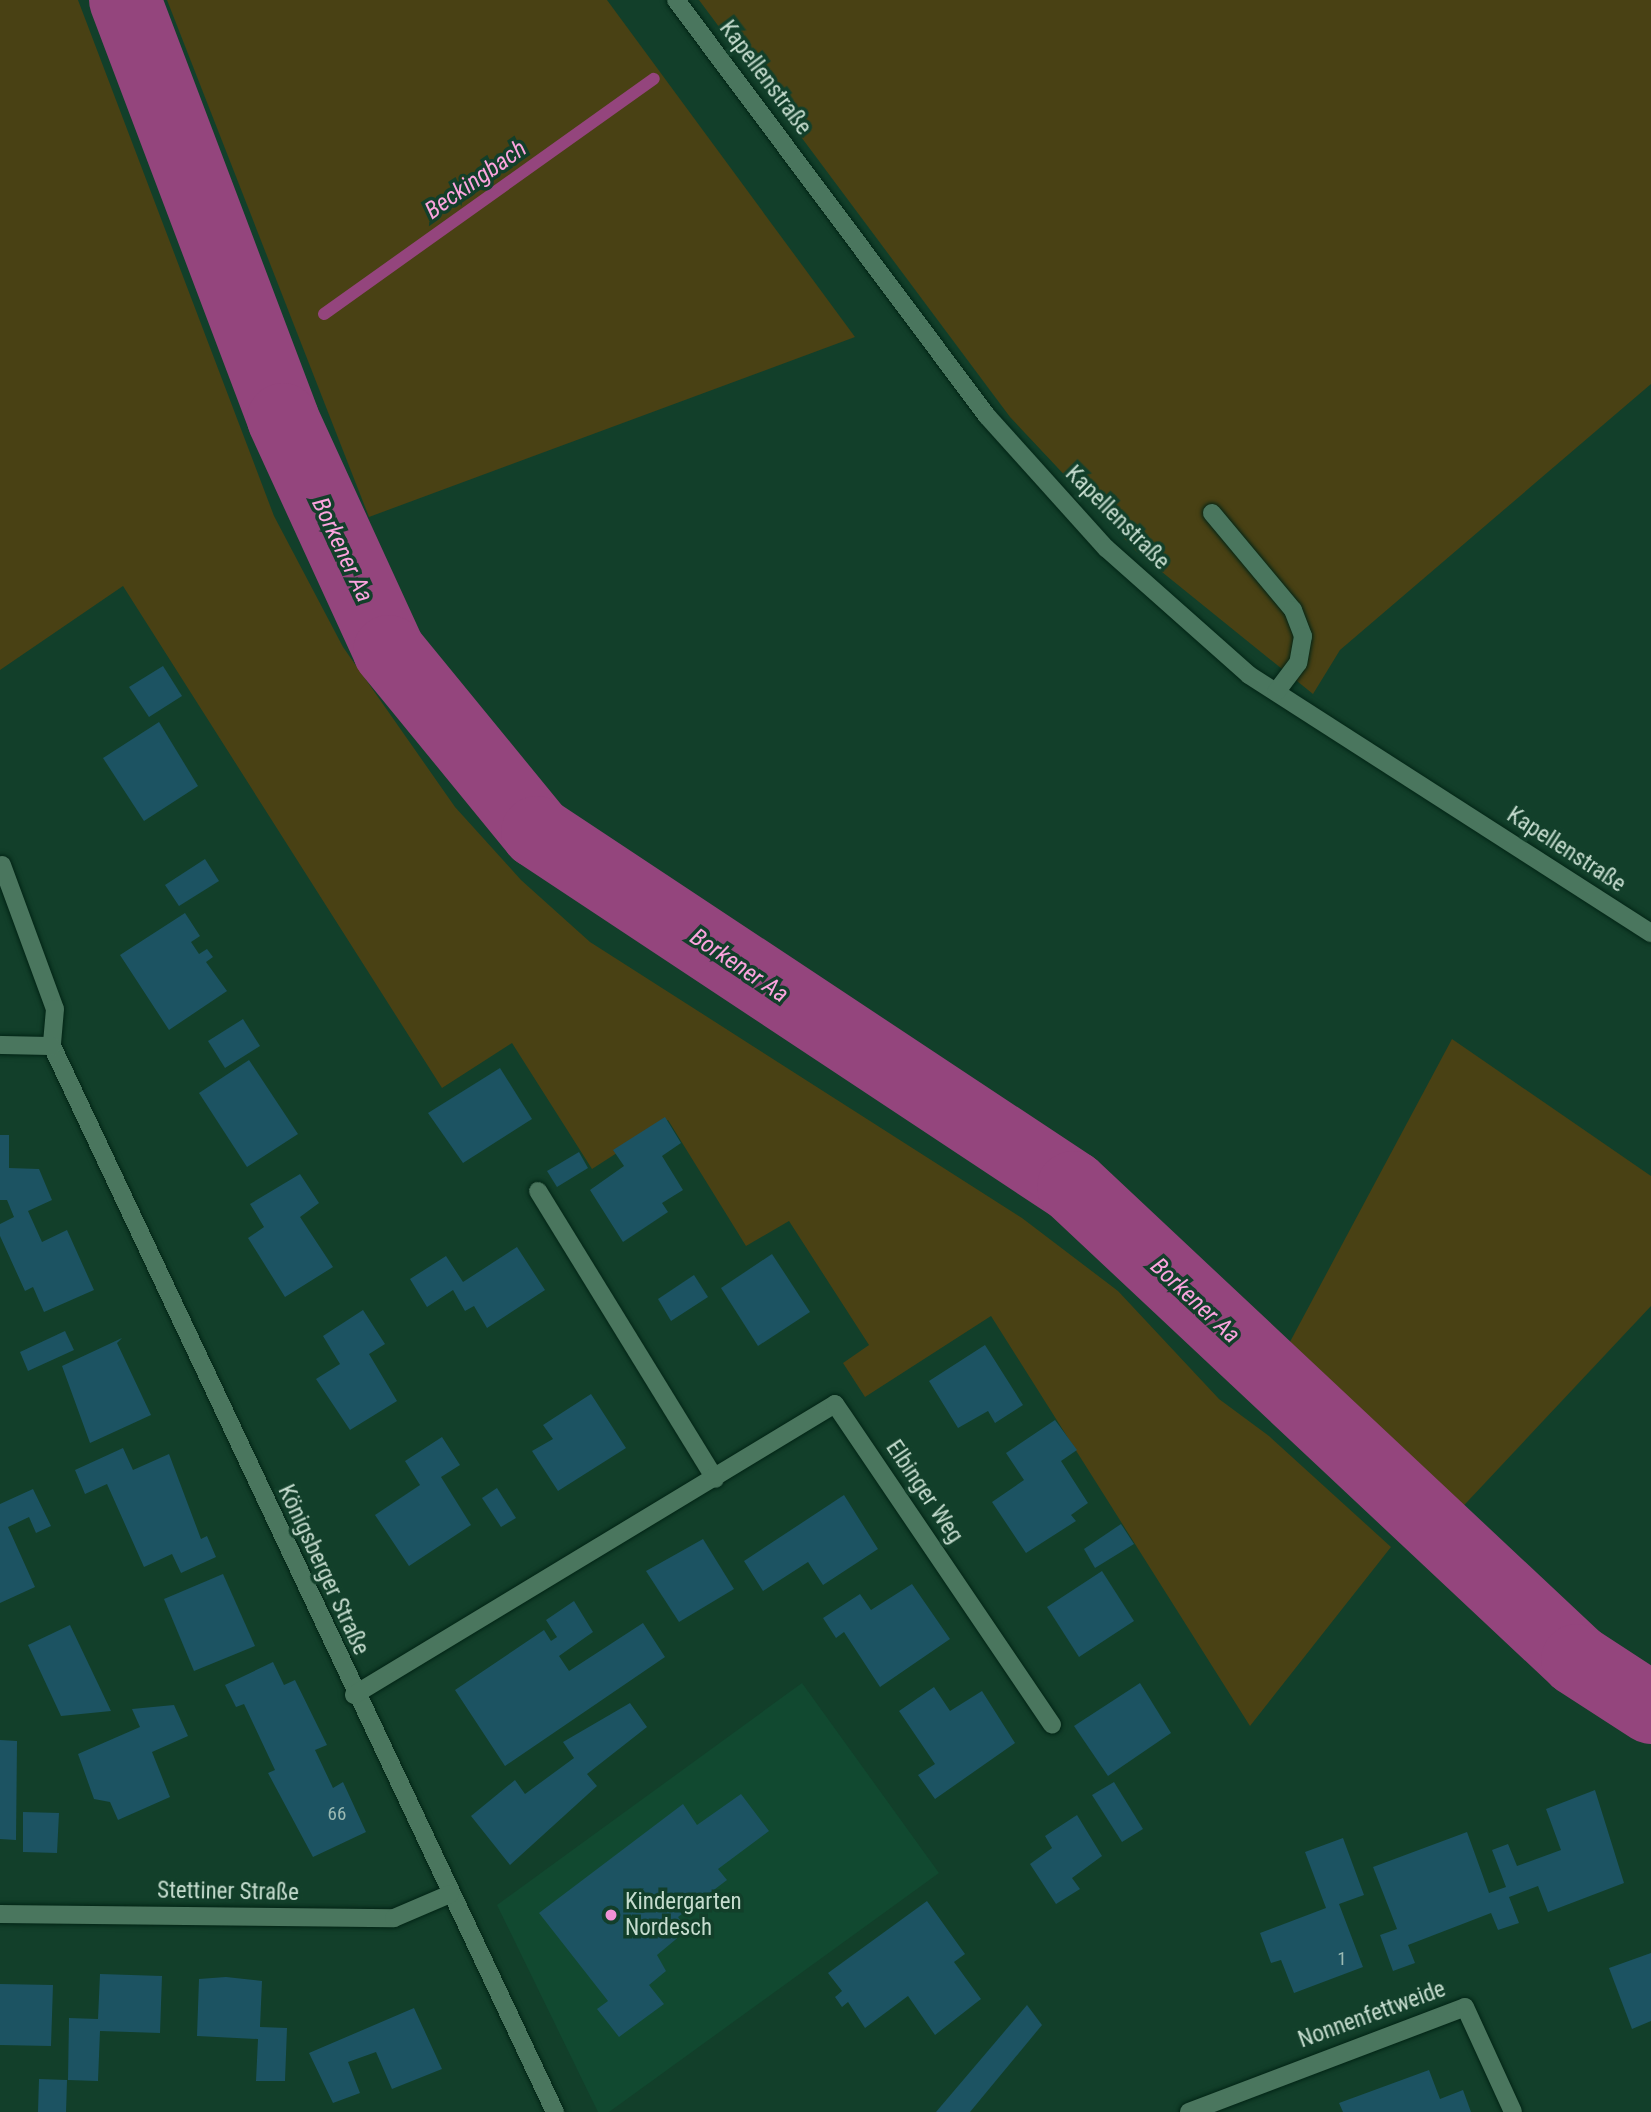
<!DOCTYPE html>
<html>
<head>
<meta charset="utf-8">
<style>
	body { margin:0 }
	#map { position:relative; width:1651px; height:2112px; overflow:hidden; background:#123f2a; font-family:"Roboto Condensed",sans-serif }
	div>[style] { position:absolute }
	.built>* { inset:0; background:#114930 }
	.green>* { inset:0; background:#494114 }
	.stream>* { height:12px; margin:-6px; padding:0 6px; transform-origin:6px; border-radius:6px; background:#94457d }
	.river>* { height:72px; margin:-36px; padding:0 36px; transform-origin:36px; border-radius:36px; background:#94457d }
	.building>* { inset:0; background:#1c5362 }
	.roads { filter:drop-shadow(0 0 2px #022415) drop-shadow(0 0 2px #022415) }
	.minor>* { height:18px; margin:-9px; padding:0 9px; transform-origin:9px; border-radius:9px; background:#4a765e }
	.dots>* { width:19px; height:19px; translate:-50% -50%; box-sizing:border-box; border:4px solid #123f2a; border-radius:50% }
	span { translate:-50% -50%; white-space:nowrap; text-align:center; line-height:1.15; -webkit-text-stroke:7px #123f2a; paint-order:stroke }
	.number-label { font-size:19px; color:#9bbab3 }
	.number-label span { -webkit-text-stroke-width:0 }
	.street-label { font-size:23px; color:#c5dcce }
	.poi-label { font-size:23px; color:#c5dcce }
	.left { translate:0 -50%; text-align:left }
	.water-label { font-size:24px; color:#fba4de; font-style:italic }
</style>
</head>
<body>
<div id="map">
	<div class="built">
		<div style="clip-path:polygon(802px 1683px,939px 1873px,609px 2112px,598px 2112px,497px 1905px)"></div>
	</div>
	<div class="green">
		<div style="clip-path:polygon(0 0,78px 0,274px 516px,343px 647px,455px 807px,521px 880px,590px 942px,1022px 1218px,1118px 1291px,1219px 1399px,1269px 1436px,1391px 1547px,1250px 1726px,991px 1316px,865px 1397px,843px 1363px,869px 1345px,789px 1221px,746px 1246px,668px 1120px,592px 1169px,512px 1043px,442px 1088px,123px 586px,0 670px)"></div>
		<div style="clip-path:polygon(167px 0,607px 0,855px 337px,369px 517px)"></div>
		<div style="clip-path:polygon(699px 0,1651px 0,1651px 384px,1340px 650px,1313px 694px,1136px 551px,1010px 417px)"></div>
		<div style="clip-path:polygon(1452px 1039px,1651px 1176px,1651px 1306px,1453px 1517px,1284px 1353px)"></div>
	</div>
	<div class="stream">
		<div style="left:324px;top:314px;width:405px;rotate:-35.5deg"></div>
	</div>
	<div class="river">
		<div style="left:125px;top:0;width:448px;rotate:69.3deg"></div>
		<div style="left:283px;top:419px;width:255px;rotate:65.4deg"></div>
		<div style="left:389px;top:651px;width:234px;rotate:50.7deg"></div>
		<div style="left:537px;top:832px;width:643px;rotate:33.52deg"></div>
		<div style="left:1073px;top:1187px;width:691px;rotate:43.18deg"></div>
		<div style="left:1577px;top:1660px;width:88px;rotate:33deg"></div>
	</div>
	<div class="building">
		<div style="clip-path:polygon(163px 666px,182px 696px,149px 717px,129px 687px)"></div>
		<div style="clip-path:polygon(159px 722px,198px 786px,144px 821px,103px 758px)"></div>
		<div style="clip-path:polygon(205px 859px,219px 881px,179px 906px,165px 885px)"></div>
		<div style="clip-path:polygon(185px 913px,200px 936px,191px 942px,199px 954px,207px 949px,213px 957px,206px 962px,227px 991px,169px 1030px,120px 955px)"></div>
		<div style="clip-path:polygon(243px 1019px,260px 1046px,225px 1068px,208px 1041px)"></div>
		<div style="clip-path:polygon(249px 1060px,298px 1134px,247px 1167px,199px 1093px)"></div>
		<div style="clip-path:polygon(500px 1068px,532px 1119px,463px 1163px,428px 1113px)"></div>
		<div style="clip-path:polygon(665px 1117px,681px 1143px,662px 1156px,683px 1190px,662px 1203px,668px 1212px,623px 1242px,590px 1190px,624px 1166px,613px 1150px)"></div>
		<div style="clip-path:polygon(0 1135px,9px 1135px,9px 1168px,39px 1169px,52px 1200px,28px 1211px,42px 1242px,67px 1230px,94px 1290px,44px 1312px,33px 1287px,25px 1291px,0 1236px,0 1224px,14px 1217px,7px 1200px,0 1200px)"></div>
		<div style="clip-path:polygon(579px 1152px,588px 1168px,557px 1187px,547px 1171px)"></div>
		<div style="clip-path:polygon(300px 1174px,319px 1203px,300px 1217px,333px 1267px,285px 1297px,248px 1238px,264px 1227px,250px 1204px)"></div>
		<div style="clip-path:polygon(517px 1247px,545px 1290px,487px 1328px,474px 1306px,465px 1311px,453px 1290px,427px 1307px,410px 1279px,446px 1256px,463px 1282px)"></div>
		<div style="clip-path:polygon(772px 1254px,810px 1312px,758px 1346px,721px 1288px)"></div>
		<div style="clip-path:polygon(694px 1275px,708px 1297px,671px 1321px,658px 1299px)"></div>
		<div style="clip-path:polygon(363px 1310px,385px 1344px,369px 1354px,397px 1401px,350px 1430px,316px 1379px,340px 1364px,323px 1336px)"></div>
		<div style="clip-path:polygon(65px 1331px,74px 1350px,28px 1371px,20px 1352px)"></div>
		<div style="clip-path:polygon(122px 1338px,117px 1343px,151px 1415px,90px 1443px,62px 1366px)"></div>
		<div style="clip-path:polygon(985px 1345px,1023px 1405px,995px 1423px,988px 1411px,958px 1428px,929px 1381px)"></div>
		<div style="clip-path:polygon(591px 1394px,626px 1448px,558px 1491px,532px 1451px,553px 1439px,543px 1425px)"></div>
		<div style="clip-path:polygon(1055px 1420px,1077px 1450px,1061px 1461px,1088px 1503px,1071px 1515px,1076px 1521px,1026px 1553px,992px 1502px,1024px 1480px,1006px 1453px)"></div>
		<div style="clip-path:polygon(442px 1437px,460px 1465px,441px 1477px,471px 1525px,409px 1566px,375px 1515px,420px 1485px,405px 1461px)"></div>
		<div style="clip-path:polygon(123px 1448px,133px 1470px,169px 1454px,201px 1539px,207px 1536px,216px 1557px,181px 1573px,172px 1554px,144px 1567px,107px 1484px,85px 1494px,75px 1470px)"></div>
		<div style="clip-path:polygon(497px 1488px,516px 1518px,501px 1527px,482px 1498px)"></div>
		<div style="clip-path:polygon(33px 1489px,51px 1526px,36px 1533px,29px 1517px,8px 1527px,35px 1587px,0 1603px,0 1504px)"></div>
		<div style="clip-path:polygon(844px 1495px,878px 1549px,823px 1585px,808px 1562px,763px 1591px,744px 1561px)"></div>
		<div style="clip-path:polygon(1121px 1524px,1134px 1544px,1095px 1568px,1084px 1549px)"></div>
		<div style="clip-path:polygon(703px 1539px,734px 1589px,679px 1622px,646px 1571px)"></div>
		<div style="clip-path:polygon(1102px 1571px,1134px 1621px,1079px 1657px,1047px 1607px)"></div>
		<div style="clip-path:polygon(223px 1574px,255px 1646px,194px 1671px,164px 1599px)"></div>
		<div style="clip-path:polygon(912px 1584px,950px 1639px,880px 1687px,844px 1632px,836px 1638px,823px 1618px,860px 1594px,871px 1610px)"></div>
		<div style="clip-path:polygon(574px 1601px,593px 1632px,559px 1656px,569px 1671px,643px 1623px,665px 1657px,505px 1766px,455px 1690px,544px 1630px,551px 1641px,557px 1637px,546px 1620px)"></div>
		<div style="clip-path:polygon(70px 1625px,111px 1711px,61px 1716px,28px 1645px)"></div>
		<div style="clip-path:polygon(273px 1662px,284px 1685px,295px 1680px,327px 1745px,315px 1750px,333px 1788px,343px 1782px,366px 1832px,313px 1857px,268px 1773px,275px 1770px,244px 1704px,236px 1707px,225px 1685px)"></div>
		<div style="clip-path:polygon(1140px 1683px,1171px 1733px,1108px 1776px,1074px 1726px)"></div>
		<div style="clip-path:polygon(934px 1687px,950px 1711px,982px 1691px,1015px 1743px,935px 1799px,918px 1775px,935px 1764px,899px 1711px)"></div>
		<div style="clip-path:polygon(630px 1703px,647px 1727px,587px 1774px,597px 1786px,510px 1865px,471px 1816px,515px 1780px,525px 1794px,574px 1758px,563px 1742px)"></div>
		<div style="clip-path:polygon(174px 1705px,188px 1736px,152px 1752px,170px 1797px,118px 1820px,110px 1802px,94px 1799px,78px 1754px,140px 1727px,132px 1709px)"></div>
		<div style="clip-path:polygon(0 1740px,17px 1741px,16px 1840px,0 1839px)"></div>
		<div style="clip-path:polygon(1114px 1782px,1143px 1829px,1122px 1842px,1092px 1795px)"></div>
		<div style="clip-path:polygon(1595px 1790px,1624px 1883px,1548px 1912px,1538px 1886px,1509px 1897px,1519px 1923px,1498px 1930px,1491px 1913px,1408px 1945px,1415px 1963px,1393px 1971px,1380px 1935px,1397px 1929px,1373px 1867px,1467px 1832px,1489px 1893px,1506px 1887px,1492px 1850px,1508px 1844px,1517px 1866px,1561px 1850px,1546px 1809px)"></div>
		<div style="clip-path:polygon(741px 1794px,769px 1831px,718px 1869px,727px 1880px,678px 1917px,687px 1930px,657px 1955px,666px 1971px,649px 1985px,664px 2004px,619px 2037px,597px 2009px,608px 2001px,539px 1913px,683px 1804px,697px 1825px)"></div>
		<div style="clip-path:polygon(23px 1812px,59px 1813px,57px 1853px,23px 1852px)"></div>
		<div style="clip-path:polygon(1077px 1815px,1102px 1856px,1072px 1878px,1080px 1889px,1056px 1904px,1030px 1864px,1052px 1848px,1045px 1836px)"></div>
		<div style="clip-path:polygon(1343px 1838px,1364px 1895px,1339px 1904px,1363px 1967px,1294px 1993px,1281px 1960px,1271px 1963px,1260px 1933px,1326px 1908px,1305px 1852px)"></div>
		<div style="clip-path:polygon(927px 1901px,965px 1954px,954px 1962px,981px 1999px,935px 2035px,908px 1996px,865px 2028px,848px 2002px,842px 2007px,835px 1997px,842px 1991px,828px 1973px)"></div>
		<div style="clip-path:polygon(1651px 1953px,1651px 2021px,1632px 2029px,1609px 1968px)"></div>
		<div style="clip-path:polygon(100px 1974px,162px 1976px,160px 2033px,100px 2031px,98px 2081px,68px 2080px,69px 2018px,98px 2019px)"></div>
		<div style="clip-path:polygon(226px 1977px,262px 1981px,260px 2027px,287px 2028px,285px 2081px,256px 2081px,258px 2039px,197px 2036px,199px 1979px)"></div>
		<div style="clip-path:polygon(0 1984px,53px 1985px,51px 2046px,0 2045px)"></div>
		<div style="clip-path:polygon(1027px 2005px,1042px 2025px,970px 2112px,936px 2112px)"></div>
		<div style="clip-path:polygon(414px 2008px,442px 2069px,392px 2089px,376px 2052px,348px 2062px,360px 2093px,333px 2103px,309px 2053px)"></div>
		<div style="clip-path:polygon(1429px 2070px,1440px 2099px,1463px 2090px,1471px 2112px,1343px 2112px,1339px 2103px)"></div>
		<div style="clip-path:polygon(39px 2079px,67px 2080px,66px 2112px,38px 2112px)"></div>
	</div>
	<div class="roads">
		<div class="minor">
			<div style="left:676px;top:0;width:519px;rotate:53.22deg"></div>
			<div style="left:987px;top:416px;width:178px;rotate:48deg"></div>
			<div style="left:1106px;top:548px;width:191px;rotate:41.6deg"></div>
			<div style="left:1249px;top:675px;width:478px;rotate:32.7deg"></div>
			<div style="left:1212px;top:513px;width:126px;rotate:50.1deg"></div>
			<div style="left:1293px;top:610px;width:28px;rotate:69deg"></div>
			<div style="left:1303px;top:636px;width:27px;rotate:100deg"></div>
			<div style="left:1298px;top:663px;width:36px;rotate:127deg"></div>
			<div style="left:2px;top:865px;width:153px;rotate:69.8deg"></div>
			<div style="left:55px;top:1009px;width:37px;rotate:95deg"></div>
			<div style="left:52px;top:1046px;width:1179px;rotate:64.74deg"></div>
			<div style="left:0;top:1045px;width:52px;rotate:1.1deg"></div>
			<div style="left:538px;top:1191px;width:338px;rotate:58.4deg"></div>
			<div style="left:354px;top:1695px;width:562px;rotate:-31.17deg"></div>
			<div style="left:835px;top:1404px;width:387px;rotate:55.9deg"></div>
			<div style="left:0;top:1914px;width:394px;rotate:0.6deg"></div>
			<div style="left:394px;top:1918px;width:61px;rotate:-23.2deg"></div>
			<div style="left:1189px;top:2112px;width:295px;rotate:-20.8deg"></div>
			<div style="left:1465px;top:2007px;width:115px;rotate:65.4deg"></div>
		</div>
	</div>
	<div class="dots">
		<div style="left:611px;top:1915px;background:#f391d5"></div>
	</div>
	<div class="number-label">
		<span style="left:337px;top:1814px">66</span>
		<span style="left:1342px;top:1959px">1</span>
	</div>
	<div class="street-label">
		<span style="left:765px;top:78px;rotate:53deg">Kapellenstraße</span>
		<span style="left:1117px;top:518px;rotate:45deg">Kapellenstraße</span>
		<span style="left:1566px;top:850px;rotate:33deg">Kapellenstraße</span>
		<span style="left:924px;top:1492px;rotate:56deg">Elbinger Weg</span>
		<span style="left:323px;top:1570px;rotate:65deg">Königsberger Straße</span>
		<span style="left:228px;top:1892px;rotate:1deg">Stettiner Straße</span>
		<span style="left:1372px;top:2015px;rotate:-20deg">Nonnenfettweide</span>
	</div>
	<div class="poi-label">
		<span class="left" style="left:625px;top:1915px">Kindergarten<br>Nordesch</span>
	</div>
	<div class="water-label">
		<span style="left:476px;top:180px;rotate:-35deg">Beckingbach</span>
		<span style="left:342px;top:550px;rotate:65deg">Borkener Aa</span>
		<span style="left:739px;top:966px;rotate:34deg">Borkener Aa</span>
		<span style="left:1195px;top:1301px;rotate:43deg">Borkener Aa</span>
	</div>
</div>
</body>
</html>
